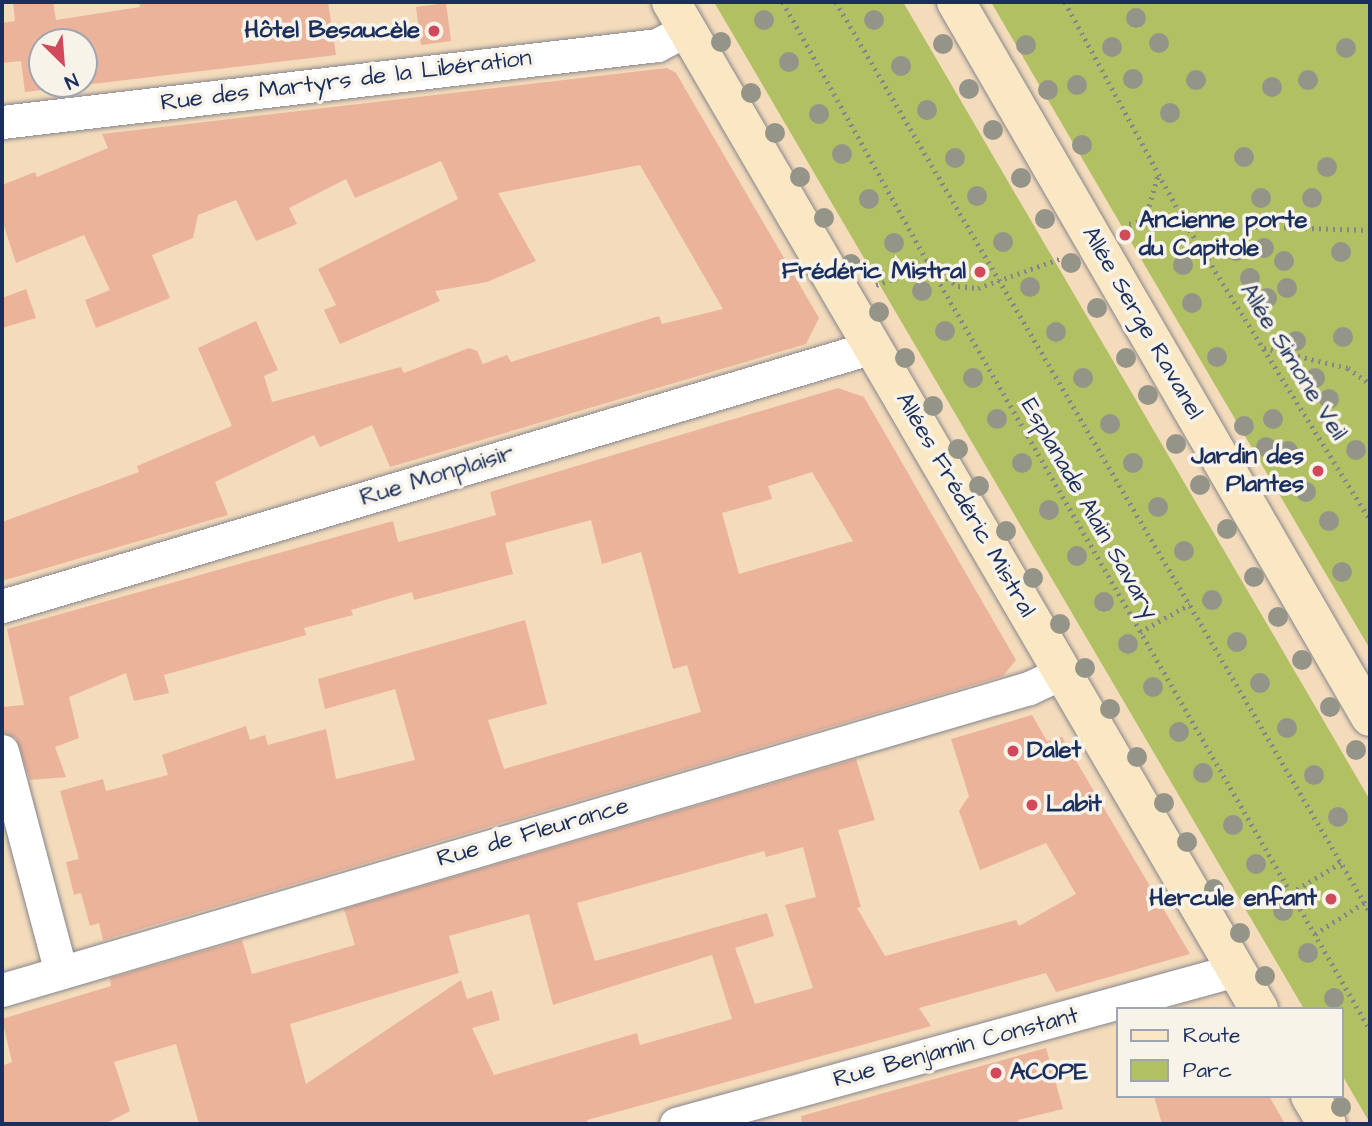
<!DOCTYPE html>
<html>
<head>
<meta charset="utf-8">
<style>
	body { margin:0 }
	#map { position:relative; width:1372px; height:1126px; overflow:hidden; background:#f3dbbb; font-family:"Architects Daughter",sans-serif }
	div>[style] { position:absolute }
	.green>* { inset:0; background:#b1c063 }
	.building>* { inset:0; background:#ecb39b }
	.path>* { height:4.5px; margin-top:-2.25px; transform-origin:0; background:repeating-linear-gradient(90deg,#87858c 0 2px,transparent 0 7px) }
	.roads { filter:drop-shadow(0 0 2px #87858c) drop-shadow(0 0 2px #87858c) }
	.street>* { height:33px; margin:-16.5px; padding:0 16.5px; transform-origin:16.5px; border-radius:16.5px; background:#fff }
	.secondary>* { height:38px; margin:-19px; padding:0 19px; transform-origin:19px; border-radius:19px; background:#fae7c3 }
	.trees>* { width:20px; height:20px; margin:-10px; border-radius:50%; background:#959489 }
	.dots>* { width:19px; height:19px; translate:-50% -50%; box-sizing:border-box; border:4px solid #f7f3e8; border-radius:50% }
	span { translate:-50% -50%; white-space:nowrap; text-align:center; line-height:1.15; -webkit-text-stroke:7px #f7f3e8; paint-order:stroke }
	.poi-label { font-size:24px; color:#1b2f5e; font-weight:700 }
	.right { translate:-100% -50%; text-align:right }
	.left { translate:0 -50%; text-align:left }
	.street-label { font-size:24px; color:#1b2f5e }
	.frame { position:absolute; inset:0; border:4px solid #1b2f5e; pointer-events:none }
	.legend { position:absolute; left:1116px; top:1007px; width:228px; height:91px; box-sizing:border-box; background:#f7f3e8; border:2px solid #9fa5b1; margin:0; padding:9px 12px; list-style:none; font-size:21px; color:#1b2f5e }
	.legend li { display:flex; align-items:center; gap:14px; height:35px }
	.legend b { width:35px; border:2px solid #9fa5b1 }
	.north { position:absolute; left:28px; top:28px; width:70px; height:70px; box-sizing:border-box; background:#f7f3e8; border:2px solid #9fa5b1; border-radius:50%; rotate:155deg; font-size:19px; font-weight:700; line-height:28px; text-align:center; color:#1b2f5e }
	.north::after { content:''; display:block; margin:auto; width:24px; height:32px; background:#d1495b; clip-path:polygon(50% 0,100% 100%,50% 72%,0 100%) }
</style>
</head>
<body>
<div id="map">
	<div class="green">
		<div style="clip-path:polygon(714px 2px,903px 2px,1370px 800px,1370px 1123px,1342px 1075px,1342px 1009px,1304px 1009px)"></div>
		<div style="clip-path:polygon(991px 2px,1370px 2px,1370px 649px,1090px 172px)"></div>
	</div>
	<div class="building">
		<div style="clip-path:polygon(evenodd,13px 2px,53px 2px,56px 20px,140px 7px,139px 2px,328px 2px,336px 55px,25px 92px,21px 61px,2px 63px,2px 23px,15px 21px,13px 2px,42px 42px,84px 42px,84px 84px,42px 84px,42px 42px)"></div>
		<div style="clip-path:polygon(446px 3px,451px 41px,421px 45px,416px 7px)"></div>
		<div style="clip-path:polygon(667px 68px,676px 73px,819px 318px,806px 344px,390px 467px,372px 425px,320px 447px,314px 435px,215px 482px,228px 515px,2px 581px,2px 522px,139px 472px,137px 466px,232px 426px,198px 348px,256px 321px,278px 370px,264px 376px,272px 402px,401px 367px,404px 373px,469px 348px,477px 351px,483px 364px,507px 355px,511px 362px,659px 316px,662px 324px,723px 309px,640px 165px,498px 193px,536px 261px,487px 282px,435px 291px,440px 301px,340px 344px,324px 310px,336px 305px,318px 269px,458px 199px,441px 161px,355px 198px,346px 179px,289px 208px,297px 224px,256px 241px,236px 200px,198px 215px,193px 238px,152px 255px,170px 298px,96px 328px,85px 300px,110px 290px,84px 235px,16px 263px,2px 220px,2px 185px,35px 172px,37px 177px,108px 148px,102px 134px)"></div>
		<div style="clip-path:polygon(26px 289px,36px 318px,2px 328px,2px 298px)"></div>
		<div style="clip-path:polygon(evenodd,838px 388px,864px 397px,979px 596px,1016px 660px,1003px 676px,103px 940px,99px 923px,90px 926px,81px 893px,74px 895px,66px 862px,79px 859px,60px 791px,103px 779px,106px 791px,168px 775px,162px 755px,246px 726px,250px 740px,265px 735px,268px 745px,326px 729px,336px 779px,415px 760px,395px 689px,325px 709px,318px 679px,525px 620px,547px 704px,488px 720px,504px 769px,701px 712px,687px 665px,673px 669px,641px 552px,602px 564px,591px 520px,505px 543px,513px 574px,414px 600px,412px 592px,351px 610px,353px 615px,304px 628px,306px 635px,164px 675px,169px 693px,134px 701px,126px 673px,69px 697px,79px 738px,55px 747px,66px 777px,30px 780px,16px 738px,2px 732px,2px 707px,24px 705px,7px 629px,393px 521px,398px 542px,440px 531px,496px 515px,490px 492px,838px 388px,812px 472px,853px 541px,739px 574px,722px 513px,772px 499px,768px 486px,812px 472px)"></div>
		<div style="clip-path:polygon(evenodd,1032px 715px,1047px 741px,1062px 737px,1190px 954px,1056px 992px,1046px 973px,919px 1008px,931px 1026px,587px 1120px,588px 1124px,199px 1124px,176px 1044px,114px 1062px,130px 1111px,105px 1124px,2px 1124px,2px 1066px,12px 1062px,2px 1019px,111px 986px,110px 978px,242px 940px,252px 974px,355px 945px,344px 909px,856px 759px,875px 820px,838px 830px,861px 907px,857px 908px,885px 956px,1016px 920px,1019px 926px,1076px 894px,1046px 843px,980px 870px,959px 811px,969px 796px,951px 739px,1032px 715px,803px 847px,816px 897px,785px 905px,813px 988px,755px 1004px,735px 948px,774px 936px,767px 913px,595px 961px,577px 903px,764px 851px,766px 857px,803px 847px,1032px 715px,529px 914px,553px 1005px,712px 955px,732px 1019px,640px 1045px,637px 1033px,494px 1075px,472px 1028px,500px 1020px,492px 991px,467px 999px,461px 980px,306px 1084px,290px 1024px,459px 973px,449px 936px,529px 914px)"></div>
		<div style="clip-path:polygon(1046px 1048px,1063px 1109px,1018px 1120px,1019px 1124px,802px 1124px,801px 1116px)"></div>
		<div style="clip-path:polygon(1154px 1096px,1269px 1096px,1285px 1124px,1162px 1124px)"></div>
	</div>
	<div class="path">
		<div style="left:783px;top:2px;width:302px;rotate:60.9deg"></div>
		<div style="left:930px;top:266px;width:882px;rotate:60.06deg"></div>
		<div style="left:836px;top:2px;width:1055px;rotate:59.6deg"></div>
		<div style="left:1065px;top:2px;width:253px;rotate:61.4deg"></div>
		<div style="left:1186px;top:224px;width:349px;rotate:58.1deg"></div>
		<div style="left:1140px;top:217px;width:14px;rotate:-51deg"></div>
		<div style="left:1149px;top:206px;width:32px;rotate:-74deg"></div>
		<div style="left:1129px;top:224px;width:27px;rotate:-15deg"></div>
		<div style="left:1155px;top:217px;width:32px;rotate:13deg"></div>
		<div style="left:1186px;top:224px;width:184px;rotate:1.9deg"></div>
		<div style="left:876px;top:285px;width:57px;rotate:-19.4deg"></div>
		<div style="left:930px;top:266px;width:34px;rotate:36deg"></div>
		<div style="left:958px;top:286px;width:20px;rotate:6deg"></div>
		<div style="left:978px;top:288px;width:89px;rotate:-19.7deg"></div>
		<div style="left:1264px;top:348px;width:86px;rotate:13.4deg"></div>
		<div style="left:1348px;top:368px;width:27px;rotate:36deg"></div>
		<div style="left:1140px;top:632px;width:57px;rotate:-29.2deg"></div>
		<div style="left:1291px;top:893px;width:60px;rotate:-31.3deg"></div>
		<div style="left:1315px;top:934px;width:59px;rotate:-32.6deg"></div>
	</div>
	<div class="roads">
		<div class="street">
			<div style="left:2px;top:122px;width:660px;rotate:-6.7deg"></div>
			<div style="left:657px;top:45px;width:34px;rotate:-27deg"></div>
			<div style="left:2px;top:606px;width:909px;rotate:-16.56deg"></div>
			<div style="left:2px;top:751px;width:229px;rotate:75.1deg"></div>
			<div style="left:2px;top:990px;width:1070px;rotate:-16.39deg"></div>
			<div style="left:1029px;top:688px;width:38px;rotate:-25deg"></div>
			<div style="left:676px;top:1124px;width:581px;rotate:-15.38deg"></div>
		</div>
		<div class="secondary">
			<div style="left:671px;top:2px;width:1166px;rotate:59.72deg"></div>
			<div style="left:956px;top:2px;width:826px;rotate:59.93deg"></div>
			<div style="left:1310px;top:1096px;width:33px;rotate:59deg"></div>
		</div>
	</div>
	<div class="trees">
		<div style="left:1136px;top:18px"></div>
		<div style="left:764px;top:20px"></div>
		<div style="left:874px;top:20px"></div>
		<div style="left:721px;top:42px"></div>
		<div style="left:1159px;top:43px"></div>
		<div style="left:943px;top:44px"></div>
		<div style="left:1026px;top:45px"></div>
		<div style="left:1112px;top:47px"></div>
		<div style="left:1346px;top:48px"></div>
		<div style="left:789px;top:62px"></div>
		<div style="left:901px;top:66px"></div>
		<div style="left:1133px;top:79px"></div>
		<div style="left:1196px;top:80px"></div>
		<div style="left:1308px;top:80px"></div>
		<div style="left:1077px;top:85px"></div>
		<div style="left:1272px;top:87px"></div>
		<div style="left:969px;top:89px"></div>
		<div style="left:1048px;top:90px"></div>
		<div style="left:751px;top:93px"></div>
		<div style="left:927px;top:110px"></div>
		<div style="left:1170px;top:113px"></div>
		<div style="left:819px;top:114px"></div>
		<div style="left:993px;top:130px"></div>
		<div style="left:775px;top:133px"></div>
		<div style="left:1082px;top:145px"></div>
		<div style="left:842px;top:154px"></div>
		<div style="left:1244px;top:157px"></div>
		<div style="left:955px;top:158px"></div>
		<div style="left:1327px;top:167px"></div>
		<div style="left:800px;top:177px"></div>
		<div style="left:1021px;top:178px"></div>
		<div style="left:977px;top:196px"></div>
		<div style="left:1261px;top:198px"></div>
		<div style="left:1312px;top:198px"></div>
		<div style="left:869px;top:199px"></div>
		<div style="left:824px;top:218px"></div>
		<div style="left:1045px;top:219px"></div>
		<div style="left:1003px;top:242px"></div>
		<div style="left:894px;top:243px"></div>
		<div style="left:1264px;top:248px"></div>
		<div style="left:1236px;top:251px"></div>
		<div style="left:1341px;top:252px"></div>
		<div style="left:1284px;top:261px"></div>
		<div style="left:1071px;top:263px"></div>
		<div style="left:851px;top:264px"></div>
		<div style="left:1183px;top:265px"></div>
		<div style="left:1250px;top:278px"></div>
		<div style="left:1030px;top:287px"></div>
		<div style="left:1287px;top:288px"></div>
		<div style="left:922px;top:291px"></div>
		<div style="left:1267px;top:298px"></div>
		<div style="left:1192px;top:303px"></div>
		<div style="left:1097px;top:308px"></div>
		<div style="left:879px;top:312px"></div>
		<div style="left:945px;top:331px"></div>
		<div style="left:1056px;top:332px"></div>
		<div style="left:1343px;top:337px"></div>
		<div style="left:1296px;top:341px"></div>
		<div style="left:1217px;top:357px"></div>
		<div style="left:905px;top:358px"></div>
		<div style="left:1126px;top:358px"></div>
		<div style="left:973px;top:378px"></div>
		<div style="left:1083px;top:378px"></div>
		<div style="left:1315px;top:378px"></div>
		<div style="left:1148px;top:395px"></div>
		<div style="left:1329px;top:399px"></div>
		<div style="left:933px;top:406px"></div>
		<div style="left:997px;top:419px"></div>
		<div style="left:1273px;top:419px"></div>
		<div style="left:1110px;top:424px"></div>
		<div style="left:1244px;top:426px"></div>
		<div style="left:1176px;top:444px"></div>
		<div style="left:1266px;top:447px"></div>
		<div style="left:958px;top:449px"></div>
		<div style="left:1356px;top:450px"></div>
		<div style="left:1288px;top:451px"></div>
		<div style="left:1022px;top:463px"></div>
		<div style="left:1133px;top:463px"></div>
		<div style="left:1200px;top:485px"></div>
		<div style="left:979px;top:486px"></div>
		<div style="left:1306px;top:492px"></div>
		<div style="left:1158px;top:507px"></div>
		<div style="left:1049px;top:510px"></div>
		<div style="left:1329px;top:521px"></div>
		<div style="left:1227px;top:529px"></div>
		<div style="left:1006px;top:531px"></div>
		<div style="left:1184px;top:551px"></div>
		<div style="left:1077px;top:556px"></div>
		<div style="left:1342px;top:572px"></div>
		<div style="left:1254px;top:577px"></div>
		<div style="left:1033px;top:578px"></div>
		<div style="left:1212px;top:600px"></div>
		<div style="left:1104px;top:602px"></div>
		<div style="left:1278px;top:617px"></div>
		<div style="left:1060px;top:624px"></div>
		<div style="left:1237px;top:642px"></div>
		<div style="left:1128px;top:644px"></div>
		<div style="left:1302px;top:660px"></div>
		<div style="left:1085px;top:668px"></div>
		<div style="left:1260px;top:683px"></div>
		<div style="left:1153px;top:687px"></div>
		<div style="left:1330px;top:707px"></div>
		<div style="left:1110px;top:709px"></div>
		<div style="left:1287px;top:728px"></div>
		<div style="left:1179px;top:732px"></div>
		<div style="left:1356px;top:750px"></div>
		<div style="left:1137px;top:757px"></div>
		<div style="left:1203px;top:773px"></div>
		<div style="left:1314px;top:775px"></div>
		<div style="left:1164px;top:803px"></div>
		<div style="left:1338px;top:817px"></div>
		<div style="left:1233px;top:825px"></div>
		<div style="left:1187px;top:842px"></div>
		<div style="left:1256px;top:864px"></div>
		<div style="left:1214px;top:889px"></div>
		<div style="left:1283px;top:911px"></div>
		<div style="left:1240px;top:933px"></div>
		<div style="left:1308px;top:953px"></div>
		<div style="left:1265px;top:976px"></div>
		<div style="left:1334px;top:998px"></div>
		<div style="left:1341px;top:1107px"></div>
	</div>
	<div class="dots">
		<div style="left:434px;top:31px;background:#d1495b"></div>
		<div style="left:1125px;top:235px;background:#d1495b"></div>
		<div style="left:980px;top:272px;background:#d1495b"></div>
		<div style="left:1318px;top:471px;background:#d1495b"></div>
		<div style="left:1013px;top:751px;background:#d1495b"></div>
		<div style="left:1032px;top:805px;background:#d1495b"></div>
		<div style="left:1331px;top:899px;background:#d1495b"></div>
		<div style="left:996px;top:1073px;background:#d1495b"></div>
	</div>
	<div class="poi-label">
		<span class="right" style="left:420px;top:31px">Hôtel Besaucèle</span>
		<span class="left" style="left:1139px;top:235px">Ancienne porte<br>du Capitole</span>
		<span class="right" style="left:966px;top:272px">Frédéric Mistral</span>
		<span class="right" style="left:1304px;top:471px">Jardin des<br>Plantes</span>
		<span class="left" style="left:1027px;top:751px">Dalet</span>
		<span class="left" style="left:1046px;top:805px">Labit</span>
		<span class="right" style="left:1317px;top:899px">Hercule enfant</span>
		<span class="left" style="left:1010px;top:1073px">ACOPE</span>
	</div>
	<div class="street-label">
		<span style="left:346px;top:81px;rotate:-7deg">Rue des Martyrs de la Libération</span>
		<span style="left:1142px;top:323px;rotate:60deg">Allée Serge Ravanel</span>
		<span style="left:1293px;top:362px;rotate:58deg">Allée Simone Veil</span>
		<span style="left:437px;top:476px;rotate:-17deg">Rue Monplaisir</span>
		<span style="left:965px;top:505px;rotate:60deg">Allées Frédéric Mistral</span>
		<span style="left:1089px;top:509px;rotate:60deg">Esplanade Alain Savary</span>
		<span style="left:533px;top:833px;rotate:-16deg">Rue de Fleurance</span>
		<span style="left:956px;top:1048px;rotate:-15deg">Rue Benjamin Constant</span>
	</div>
	<div class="frame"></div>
	<ul class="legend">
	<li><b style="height:9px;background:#fae7c3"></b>Route</li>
	<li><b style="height:19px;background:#b1c063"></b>Parc</li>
	</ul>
	<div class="north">N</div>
</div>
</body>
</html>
